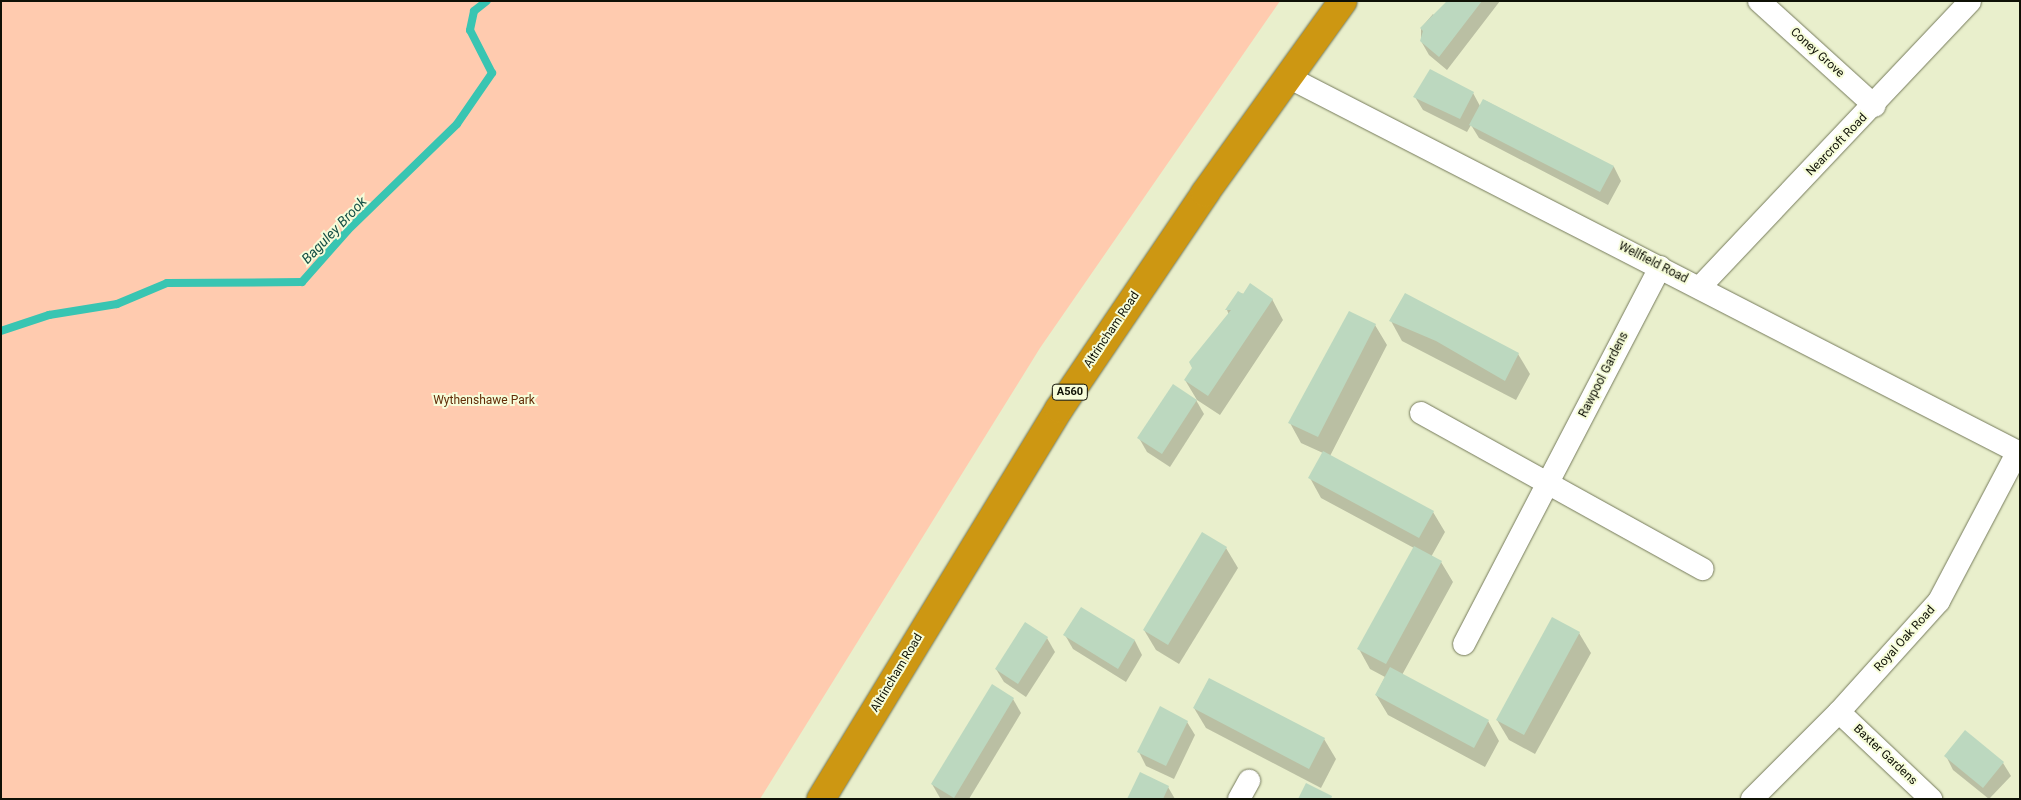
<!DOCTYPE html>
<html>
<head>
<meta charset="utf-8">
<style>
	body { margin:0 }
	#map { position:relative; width:2021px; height:800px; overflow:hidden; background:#e9efcc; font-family:Roboto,sans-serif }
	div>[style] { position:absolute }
	.green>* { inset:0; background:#ffcbaf }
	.shadow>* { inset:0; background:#0003 }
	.stream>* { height:8px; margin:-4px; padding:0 4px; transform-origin:4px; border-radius:4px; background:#39c5b2 }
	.building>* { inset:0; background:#bcd8bf }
	.roads { filter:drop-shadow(0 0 1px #757a5b) drop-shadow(0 0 1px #757a5b) }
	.street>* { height:22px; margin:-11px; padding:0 11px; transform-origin:11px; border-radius:11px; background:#fff }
	.highway>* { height:28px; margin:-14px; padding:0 14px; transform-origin:14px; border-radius:14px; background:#cd9712 }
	span { translate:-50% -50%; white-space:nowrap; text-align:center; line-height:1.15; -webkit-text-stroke:4px #f6fcd9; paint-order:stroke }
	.shield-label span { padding:1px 4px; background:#f6fcd9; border:1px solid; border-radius:4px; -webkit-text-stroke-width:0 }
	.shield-label { font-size:11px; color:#0f1106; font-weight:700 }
	.street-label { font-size:12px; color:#0f1106 }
	.park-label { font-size:12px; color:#622d08 }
	.water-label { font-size:14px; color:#144e45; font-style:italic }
	.frame { position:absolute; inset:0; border:2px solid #0f1106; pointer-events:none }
</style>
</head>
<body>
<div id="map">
	<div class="green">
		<div style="clip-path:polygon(1px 1px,1280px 1px,1040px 348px,760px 799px,1px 799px)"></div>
	</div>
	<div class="shadow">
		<div style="clip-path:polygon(1447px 1px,1500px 1px,1447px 70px,1429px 55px,1421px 41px,1421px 28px,1433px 14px,1436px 18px)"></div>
		<div style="clip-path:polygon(1473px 93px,1480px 106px,1484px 100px,1614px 167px,1621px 181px,1608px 205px,1479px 138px,1471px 125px,1467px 132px,1423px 110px,1415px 97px)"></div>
		<div style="clip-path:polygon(1239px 293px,1272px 299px,1283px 320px,1220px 415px,1197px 400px,1185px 380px,1229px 315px,1227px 310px)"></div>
		<div style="clip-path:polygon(1391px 321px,1518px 354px,1530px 374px,1516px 400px,1402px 341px)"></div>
		<div style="clip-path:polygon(1375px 325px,1387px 345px,1330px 456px,1433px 512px,1445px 532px,1431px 557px,1441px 562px,1453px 582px,1402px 675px,1488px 721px,1499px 741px,1485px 767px,1388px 715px,1376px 695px,1385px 677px,1370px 669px,1359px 649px,1414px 548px,1321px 498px,1310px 478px,1323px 453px,1301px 443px,1290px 423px)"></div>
		<div style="clip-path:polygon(1196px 400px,1204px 414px,1170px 467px,1147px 452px,1139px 438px)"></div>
		<div style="clip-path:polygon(1226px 548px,1238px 568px,1179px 664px,1156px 650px,1144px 630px)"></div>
		<div style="clip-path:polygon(1081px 609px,1135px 641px,1142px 655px,1126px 682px,1073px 649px,1065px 635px)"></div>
		<div style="clip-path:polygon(1579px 633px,1591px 653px,1535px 754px,1509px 740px,1497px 720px)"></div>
		<div style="clip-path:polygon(1047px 638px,1055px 652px,1026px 697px,1004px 682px,996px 669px)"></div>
		<div style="clip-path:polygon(1013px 699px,1021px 713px,969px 799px,940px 798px,932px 784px)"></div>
		<div style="clip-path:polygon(1194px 708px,1324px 739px,1336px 759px,1321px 788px,1206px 728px)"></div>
		<div style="clip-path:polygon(1187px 722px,1195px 735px,1174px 779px,1146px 766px,1139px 752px)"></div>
		<div style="clip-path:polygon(1946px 756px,2003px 763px,2011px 776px,1989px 799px,1953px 770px)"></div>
		<div style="clip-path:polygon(1168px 787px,1175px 799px,1128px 799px)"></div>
	</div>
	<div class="stream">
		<div style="left:1px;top:331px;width:51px;rotate:-18.4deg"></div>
		<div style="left:49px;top:315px;width:69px;rotate:-9.2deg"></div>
		<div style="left:117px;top:304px;width:54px;rotate:-22.8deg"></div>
		<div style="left:167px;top:283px;width:135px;rotate:-0.4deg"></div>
		<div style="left:302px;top:282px;width:69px;rotate:-48.5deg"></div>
		<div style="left:348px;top:230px;width:152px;rotate:-44.2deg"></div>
		<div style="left:457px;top:124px;width:62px;rotate:-55.5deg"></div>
		<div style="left:492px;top:73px;width:48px;rotate:-117.1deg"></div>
		<div style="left:470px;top:30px;width:19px;rotate:-78deg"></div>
		<div style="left:474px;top:11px;width:16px;rotate:-38deg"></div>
	</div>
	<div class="building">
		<div style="clip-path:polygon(1447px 1px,1482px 1px,1439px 57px,1420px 41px,1423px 31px,1420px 28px)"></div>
		<div style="clip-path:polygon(1430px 69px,1474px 92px,1460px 119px,1413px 97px)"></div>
		<div style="clip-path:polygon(1483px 99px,1614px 166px,1600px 192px,1469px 125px)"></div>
		<div style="clip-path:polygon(1250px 283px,1273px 299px,1208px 396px,1184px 380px,1192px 368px,1189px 362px,1231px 310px,1225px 310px,1238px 291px,1243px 294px)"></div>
		<div style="clip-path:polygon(1405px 293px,1519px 353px,1505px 381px,1436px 341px,1389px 321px)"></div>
		<div style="clip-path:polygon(1349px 311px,1376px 324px,1318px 437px,1288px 423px)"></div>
		<div style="clip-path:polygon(1173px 384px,1197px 400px,1162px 454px,1137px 438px)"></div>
		<div style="clip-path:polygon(1323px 451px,1434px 511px,1419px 538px,1308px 478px)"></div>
		<div style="clip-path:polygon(1202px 532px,1227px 547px,1168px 645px,1143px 630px)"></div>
		<div style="clip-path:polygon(1414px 546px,1442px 561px,1386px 664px,1357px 649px)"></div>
		<div style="clip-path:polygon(1081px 607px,1135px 640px,1118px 669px,1063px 635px)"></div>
		<div style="clip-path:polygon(1552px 617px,1580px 632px,1524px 735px,1496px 720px)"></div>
		<div style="clip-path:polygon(1025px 622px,1048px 637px,1018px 684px,995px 669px)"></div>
		<div style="clip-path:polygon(1390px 667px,1489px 720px,1474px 748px,1375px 695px)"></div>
		<div style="clip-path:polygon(1209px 678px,1325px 738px,1309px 769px,1193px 708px)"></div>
		<div style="clip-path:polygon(992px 684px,1014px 698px,954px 798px,931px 784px)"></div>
		<div style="clip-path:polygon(1160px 706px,1188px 721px,1166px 766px,1137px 752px)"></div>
		<div style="clip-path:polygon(1965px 730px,2004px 762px,1983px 788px,1944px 756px)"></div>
		<div style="clip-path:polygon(1140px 772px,1169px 786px,1163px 799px,1127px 799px)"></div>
		<div style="clip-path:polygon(1306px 783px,1332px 796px,1331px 799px,1298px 799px)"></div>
	</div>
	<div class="roads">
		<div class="street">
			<div style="left:1759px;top:1px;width:156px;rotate:42.2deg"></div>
			<div style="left:1288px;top:77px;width:823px;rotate:27.19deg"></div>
			<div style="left:1700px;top:287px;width:393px;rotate:-46.6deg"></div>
			<div style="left:1421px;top:413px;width:322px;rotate:29deg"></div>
			<div style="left:1464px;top:644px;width:425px;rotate:-62.5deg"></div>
			<div style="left:1839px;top:712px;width:127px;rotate:43.4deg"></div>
			<div style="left:1239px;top:799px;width:21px;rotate:-61deg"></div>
			<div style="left:1752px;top:799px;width:123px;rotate:-45deg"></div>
			<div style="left:1839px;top:712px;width:149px;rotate:-48deg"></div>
			<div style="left:1939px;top:601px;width:167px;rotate:-62.2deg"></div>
		</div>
		<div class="highway">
			<div style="left:821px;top:799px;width:457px;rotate:-58.6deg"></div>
			<div style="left:1059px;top:409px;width:261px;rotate:-55.9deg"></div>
			<div style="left:1205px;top:193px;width:236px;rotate:-54.3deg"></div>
		</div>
	</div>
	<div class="shield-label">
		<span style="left:1070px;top:392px">A560</span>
	</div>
	<div class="street-label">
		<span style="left:1817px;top:53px;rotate:42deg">Coney Grove</span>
		<span style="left:1837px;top:145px;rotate:-46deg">Nearcroft Road</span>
		<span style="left:1653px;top:263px;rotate:27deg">Wellfield Road</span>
		<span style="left:1112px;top:330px;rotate:-56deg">Altrincham Road</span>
		<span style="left:1604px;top:375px;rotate:-63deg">Rawpool Gardens</span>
		<span style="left:1905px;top:639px;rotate:-48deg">Royal Oak Road</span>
		<span style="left:897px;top:673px;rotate:-59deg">Altrincham Road</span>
		<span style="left:1885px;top:755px;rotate:43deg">Baxter Gardens</span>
	</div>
	<div class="park-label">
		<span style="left:484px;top:401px">Wythenshawe Park</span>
	</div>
	<div class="water-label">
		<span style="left:334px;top:230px;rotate:-46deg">Baguley Brook</span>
	</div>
	<div class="frame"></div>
</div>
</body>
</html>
